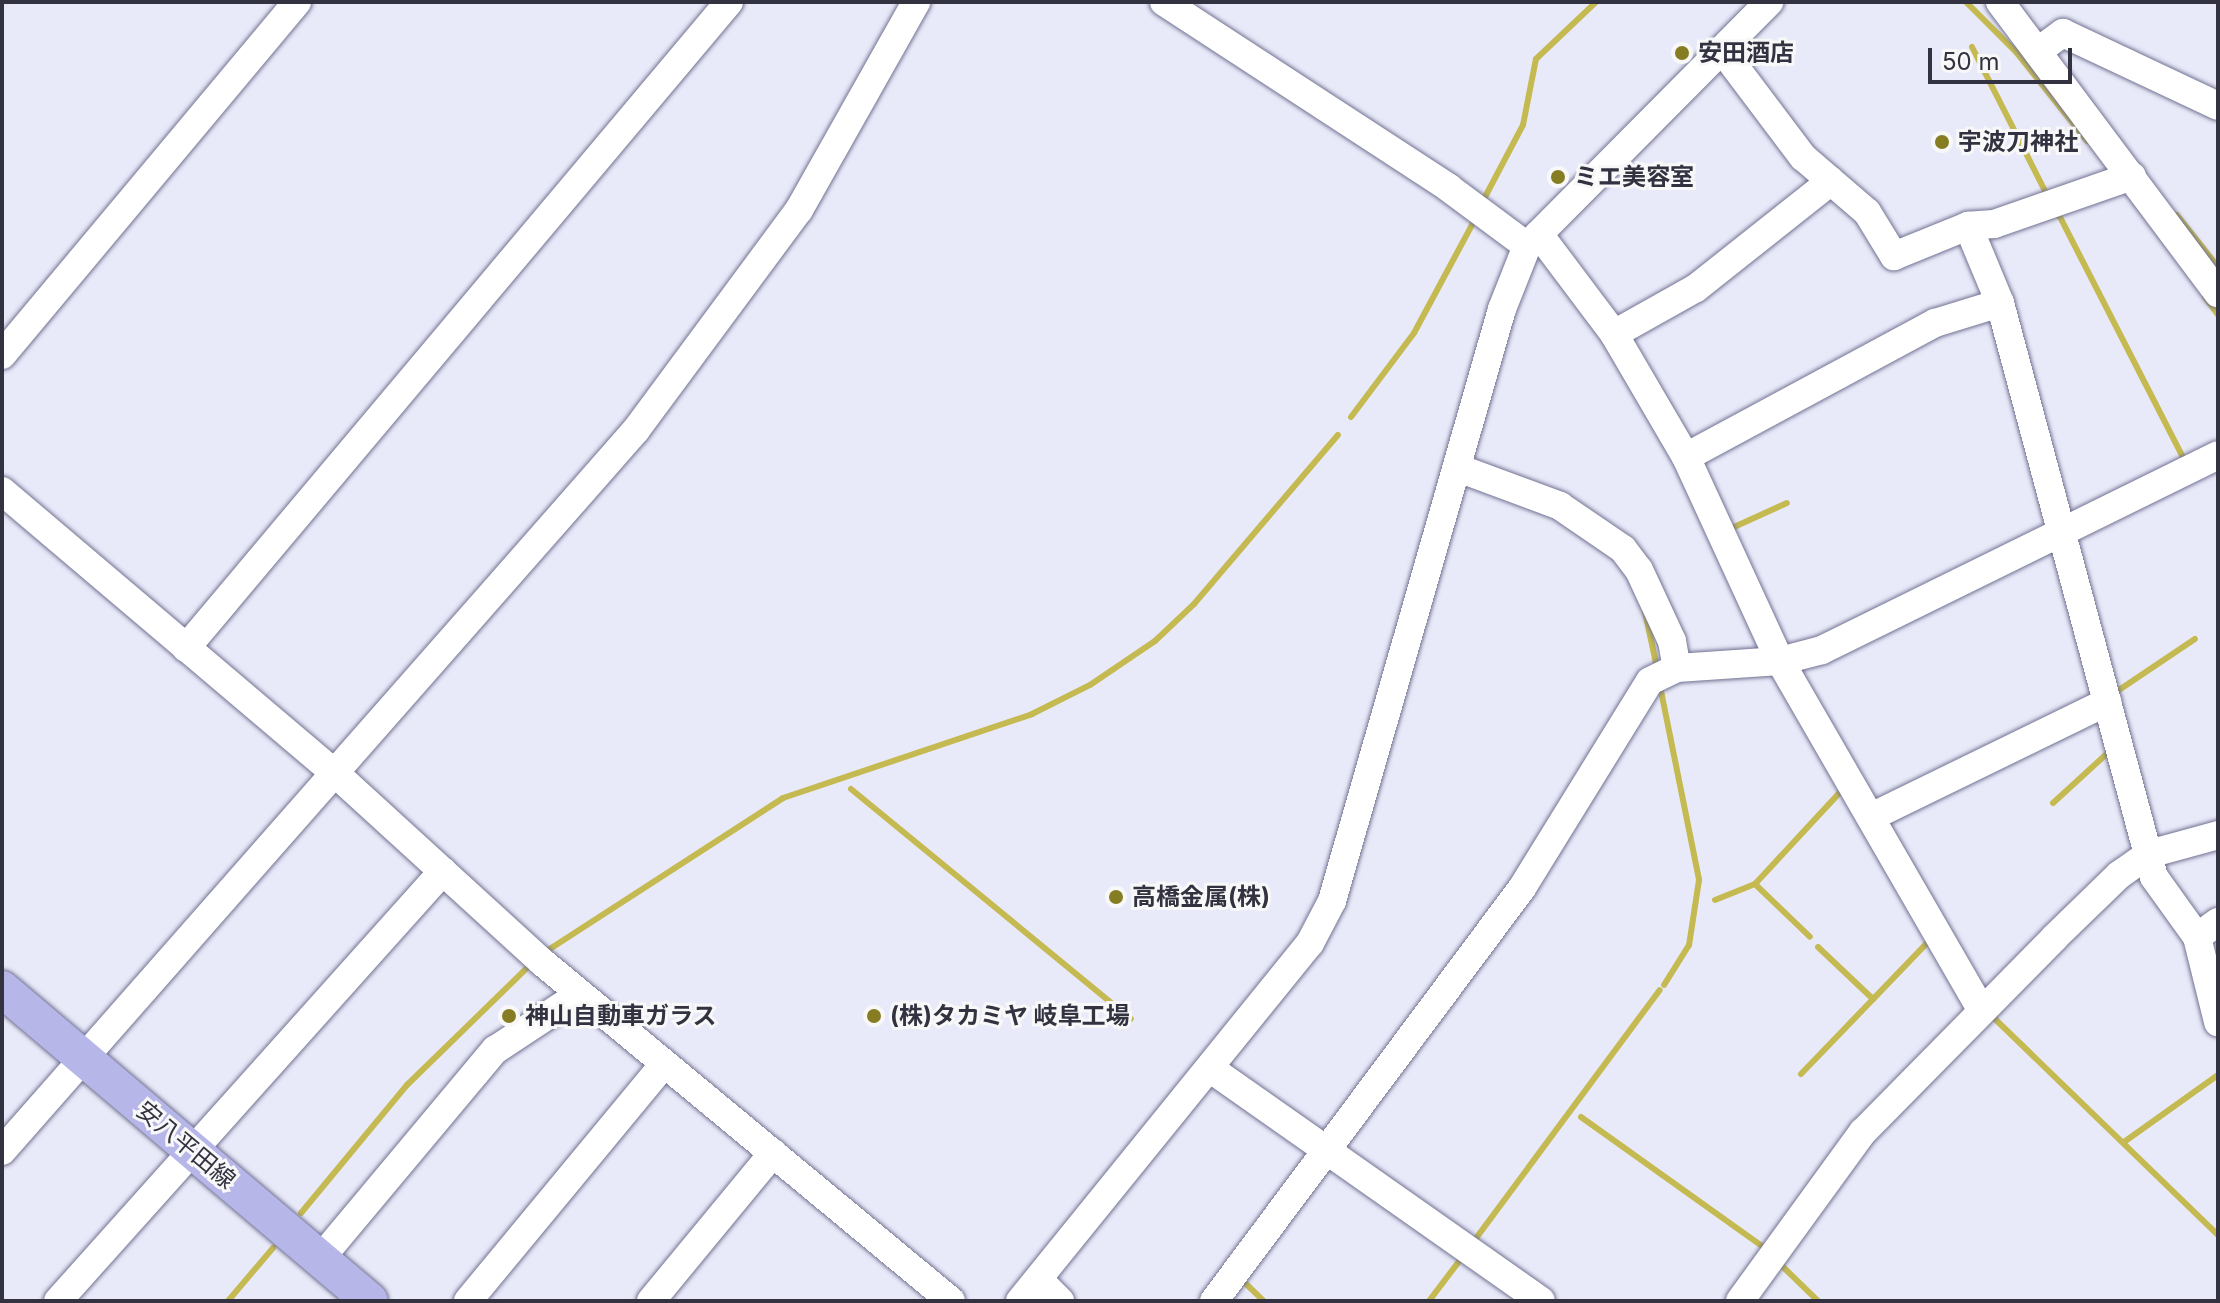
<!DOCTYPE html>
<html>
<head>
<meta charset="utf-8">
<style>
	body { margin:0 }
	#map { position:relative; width:2220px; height:1303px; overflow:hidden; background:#e9eaf9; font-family:Inter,"Noto Sans JP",sans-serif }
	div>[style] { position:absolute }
	.stream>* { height:6px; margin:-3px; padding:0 3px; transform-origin:3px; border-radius:3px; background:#c5ba51 }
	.roads { filter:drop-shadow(0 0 2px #717292) drop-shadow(0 0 2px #717292) }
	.minor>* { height:28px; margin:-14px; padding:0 14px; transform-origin:14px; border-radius:14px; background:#fff }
	.major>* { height:36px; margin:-18px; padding:0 18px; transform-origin:18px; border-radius:18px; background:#b7b6e9 }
	.dots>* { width:22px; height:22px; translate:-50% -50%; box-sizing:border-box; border:4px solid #f8f8f8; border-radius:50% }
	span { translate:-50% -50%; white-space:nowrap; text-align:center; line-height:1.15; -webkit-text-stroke:6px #f8f8f8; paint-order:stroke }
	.poi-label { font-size:24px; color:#323241; font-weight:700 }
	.left { translate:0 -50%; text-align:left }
	.street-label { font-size:24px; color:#323241 }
	.frame { position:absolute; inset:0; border:4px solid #323241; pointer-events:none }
	.scale { position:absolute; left:1928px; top:48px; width:144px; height:36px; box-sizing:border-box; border:4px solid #323241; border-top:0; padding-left:10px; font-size:24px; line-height:28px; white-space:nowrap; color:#323241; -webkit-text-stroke:6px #f8f8f8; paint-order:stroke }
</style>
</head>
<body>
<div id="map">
	<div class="stream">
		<div style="left:1966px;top:2px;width:71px;rotate:45deg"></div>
		<div style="left:2016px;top:52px;width:114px;rotate:51.4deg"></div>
		<div style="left:1972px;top:47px;width:164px;rotate:63.1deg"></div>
		<div style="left:1485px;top:197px;width:81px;rotate:-62.2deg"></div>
		<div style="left:1523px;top:125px;width:67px;rotate:-78.9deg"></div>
		<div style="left:1536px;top:59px;width:83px;rotate:-43.5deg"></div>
		<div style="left:2053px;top:213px;width:8px;rotate:30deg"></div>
		<div style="left:2060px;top:217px;width:272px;rotate:62.9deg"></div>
		<div style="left:2177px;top:215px;width:66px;rotate:51.7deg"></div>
		<div style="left:2205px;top:297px;width:22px;rotate:54deg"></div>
		<div style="left:1351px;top:417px;width:105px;rotate:-53.1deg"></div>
		<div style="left:1414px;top:333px;width:129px;rotate:-61.8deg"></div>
		<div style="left:1732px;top:533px;width:6px;rotate:-72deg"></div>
		<div style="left:1734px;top:527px;width:58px;rotate:-24.4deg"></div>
		<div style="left:1645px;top:612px;width:57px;rotate:77.9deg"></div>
		<div style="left:1660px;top:686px;width:198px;rotate:78.6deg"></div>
		<div style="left:1699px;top:880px;width:66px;rotate:98.7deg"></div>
		<div style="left:1689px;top:945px;width:47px;rotate:122deg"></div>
		<div style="left:2116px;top:692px;width:95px;rotate:-33.9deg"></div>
		<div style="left:851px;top:789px;width:362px;rotate:39.4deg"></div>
		<div style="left:2053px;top:803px;width:80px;rotate:-42.5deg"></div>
		<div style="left:1755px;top:884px;width:76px;rotate:43.9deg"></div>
		<div style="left:1715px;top:900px;width:43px;rotate:-21.8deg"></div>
		<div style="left:1755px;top:884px;width:129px;rotate:-47.2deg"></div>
		<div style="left:1818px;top:947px;width:76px;rotate:43.4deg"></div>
		<div style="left:542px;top:954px;width:287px;rotate:-32.9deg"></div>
		<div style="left:783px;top:798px;width:263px;rotate:-18.6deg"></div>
		<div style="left:1032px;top:714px;width:65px;rotate:-26.6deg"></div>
		<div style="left:1090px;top:685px;width:78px;rotate:-34.1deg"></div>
		<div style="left:1155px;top:641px;width:54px;rotate:-43.5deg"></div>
		<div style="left:1194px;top:604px;width:222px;rotate:-49.6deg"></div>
		<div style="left:1996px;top:1012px;width:6px;rotate:108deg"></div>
		<div style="left:1994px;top:1018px;width:312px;rotate:44.1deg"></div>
		<div style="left:1801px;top:1074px;width:185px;rotate:-46.1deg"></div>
		<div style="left:1581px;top:1117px;width:222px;rotate:35.5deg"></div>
		<div style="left:2124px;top:1142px;width:115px;rotate:-35.5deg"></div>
		<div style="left:301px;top:1213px;width:166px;rotate:-50.4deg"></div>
		<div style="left:407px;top:1085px;width:173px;rotate:-44.3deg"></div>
		<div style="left:1471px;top:1245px;width:317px;rotate:-53.5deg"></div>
		<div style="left:1779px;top:1263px;width:54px;rotate:44.3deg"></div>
		<div style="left:1242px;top:1280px;width:30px;rotate:44deg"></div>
		<div style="left:228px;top:1301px;width:70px;rotate:-49.7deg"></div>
		<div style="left:1429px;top:1301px;width:56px;rotate:-52.9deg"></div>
	</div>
	<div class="roads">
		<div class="minor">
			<div style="left:1164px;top:2px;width:340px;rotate:33.1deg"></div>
			<div style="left:1449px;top:188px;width:97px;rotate:36.6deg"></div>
			<div style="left:2000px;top:2px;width:364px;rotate:53.2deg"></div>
			<div style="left:1723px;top:51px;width:133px;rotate:53deg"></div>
			<div style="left:1803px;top:157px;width:84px;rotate:40.7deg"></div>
			<div style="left:1867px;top:212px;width:52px;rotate:58.5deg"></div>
			<div style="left:1894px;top:256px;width:80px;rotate:-22.1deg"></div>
			<div style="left:2038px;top:51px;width:31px;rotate:-36deg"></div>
			<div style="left:2063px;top:33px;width:171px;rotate:25.2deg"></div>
			<div style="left:2132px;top:176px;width:146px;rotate:160.8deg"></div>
			<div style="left:1994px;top:224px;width:26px;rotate:176deg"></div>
			<div style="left:1968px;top:226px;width:83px;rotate:67.4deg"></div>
			<div style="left:2000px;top:303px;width:594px;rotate:74.98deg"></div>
			<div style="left:2154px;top:877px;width:74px;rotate:54.4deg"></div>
			<div style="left:2197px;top:937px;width:88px;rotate:76.1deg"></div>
			<div style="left:1539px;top:234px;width:125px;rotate:53.1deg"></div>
			<div style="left:1614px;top:334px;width:143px;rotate:59.7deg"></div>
			<div style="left:1686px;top:457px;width:225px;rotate:65.3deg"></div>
			<div style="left:1780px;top:661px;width:402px;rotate:60deg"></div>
			<div style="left:1614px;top:334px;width:94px;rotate:-29.3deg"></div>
			<div style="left:1696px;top:288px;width:172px;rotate:-38.4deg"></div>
			<div style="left:2px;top:355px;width:460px;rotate:-50.1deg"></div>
			<div style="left:1686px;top:457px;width:283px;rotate:-28.3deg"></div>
			<div style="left:1935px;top:323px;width:68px;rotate:-17.1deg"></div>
			<div style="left:1458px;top:468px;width:109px;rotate:20.4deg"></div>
			<div style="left:1560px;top:506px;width:76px;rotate:34.3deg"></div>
			<div style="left:1623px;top:549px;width:26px;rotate:53deg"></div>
			<div style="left:1639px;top:570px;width:78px;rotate:65.1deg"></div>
			<div style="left:1672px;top:641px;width:27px;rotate:80deg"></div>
			<div style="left:2px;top:491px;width:436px;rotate:40.3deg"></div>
			<div style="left:335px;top:773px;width:280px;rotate:42.4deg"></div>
			<div style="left:542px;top:962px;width:531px;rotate:39.65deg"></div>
			<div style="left:186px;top:648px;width:844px;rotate:-49.95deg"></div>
			<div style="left:1871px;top:817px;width:263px;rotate:-26deg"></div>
			<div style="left:2197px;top:937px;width:26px;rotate:-36deg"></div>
			<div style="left:1211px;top:1069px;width:403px;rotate:35.1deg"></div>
			<div style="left:2px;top:1151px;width:960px;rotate:-48.67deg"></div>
			<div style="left:636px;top:430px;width:274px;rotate:-53.5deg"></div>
			<div style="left:799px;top:210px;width:239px;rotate:-60.6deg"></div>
			<div style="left:320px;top:1259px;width:273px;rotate:-50.1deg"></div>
			<div style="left:495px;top:1050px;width:102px;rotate:-33.4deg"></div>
			<div style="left:1039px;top:1280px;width:30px;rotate:45deg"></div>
			<div style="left:58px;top:1301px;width:577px;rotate:-48.16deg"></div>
			<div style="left:468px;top:1301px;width:308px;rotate:-50.4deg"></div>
			<div style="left:651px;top:1301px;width:192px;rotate:-50.5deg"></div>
			<div style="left:1020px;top:1301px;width:461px;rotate:-51deg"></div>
			<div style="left:1310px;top:943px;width:47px;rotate:-62.4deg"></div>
			<div style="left:1332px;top:901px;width:616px;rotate:-73.98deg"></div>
			<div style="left:1502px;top:309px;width:68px;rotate:-68.4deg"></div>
			<div style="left:1527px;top:246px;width:344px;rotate:-45.2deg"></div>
			<div style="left:1214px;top:1301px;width:515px;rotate:-53.29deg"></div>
			<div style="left:1522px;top:888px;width:243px;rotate:-58.3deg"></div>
			<div style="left:1650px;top:681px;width:30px;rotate:-26deg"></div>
			<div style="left:1677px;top:668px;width:103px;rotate:-3.9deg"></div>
			<div style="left:1780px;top:661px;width:43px;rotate:-14.7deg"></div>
			<div style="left:1822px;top:650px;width:441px;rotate:-26.2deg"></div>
			<div style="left:1740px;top:1301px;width:209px;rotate:-54deg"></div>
			<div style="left:1863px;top:1132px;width:272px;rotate:-45.4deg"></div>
			<div style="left:2054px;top:938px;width:91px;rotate:-44.1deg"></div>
			<div style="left:2119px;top:875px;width:37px;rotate:-35deg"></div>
			<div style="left:2149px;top:854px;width:72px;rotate:-15.4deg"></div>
		</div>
		<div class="major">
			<div style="left:2px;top:989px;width:482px;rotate:40.3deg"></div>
		</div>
	</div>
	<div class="dots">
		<div style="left:1682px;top:53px;background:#867d23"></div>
		<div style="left:1942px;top:142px;background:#867d23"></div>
		<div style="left:1558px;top:177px;background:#867d23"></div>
		<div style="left:1116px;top:897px;background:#867d23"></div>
		<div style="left:509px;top:1016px;background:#867d23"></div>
		<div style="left:874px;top:1016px;background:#867d23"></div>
	</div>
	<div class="poi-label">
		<span class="left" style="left:1698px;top:53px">安田酒店</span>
		<span class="left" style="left:1958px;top:142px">宇波刀神社</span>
		<span class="left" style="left:1574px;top:177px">ミエ美容室</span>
		<span class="left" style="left:1132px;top:897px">高橋金属(株)</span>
		<span class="left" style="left:525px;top:1016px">神山自動車ガラス</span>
		<span class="left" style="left:890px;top:1016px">(株)タカミヤ 岐阜工場</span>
	</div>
	<div class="street-label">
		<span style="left:186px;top:1145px;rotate:40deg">安八平田線</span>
	</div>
	<div class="frame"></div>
	<div class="scale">50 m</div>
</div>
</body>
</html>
